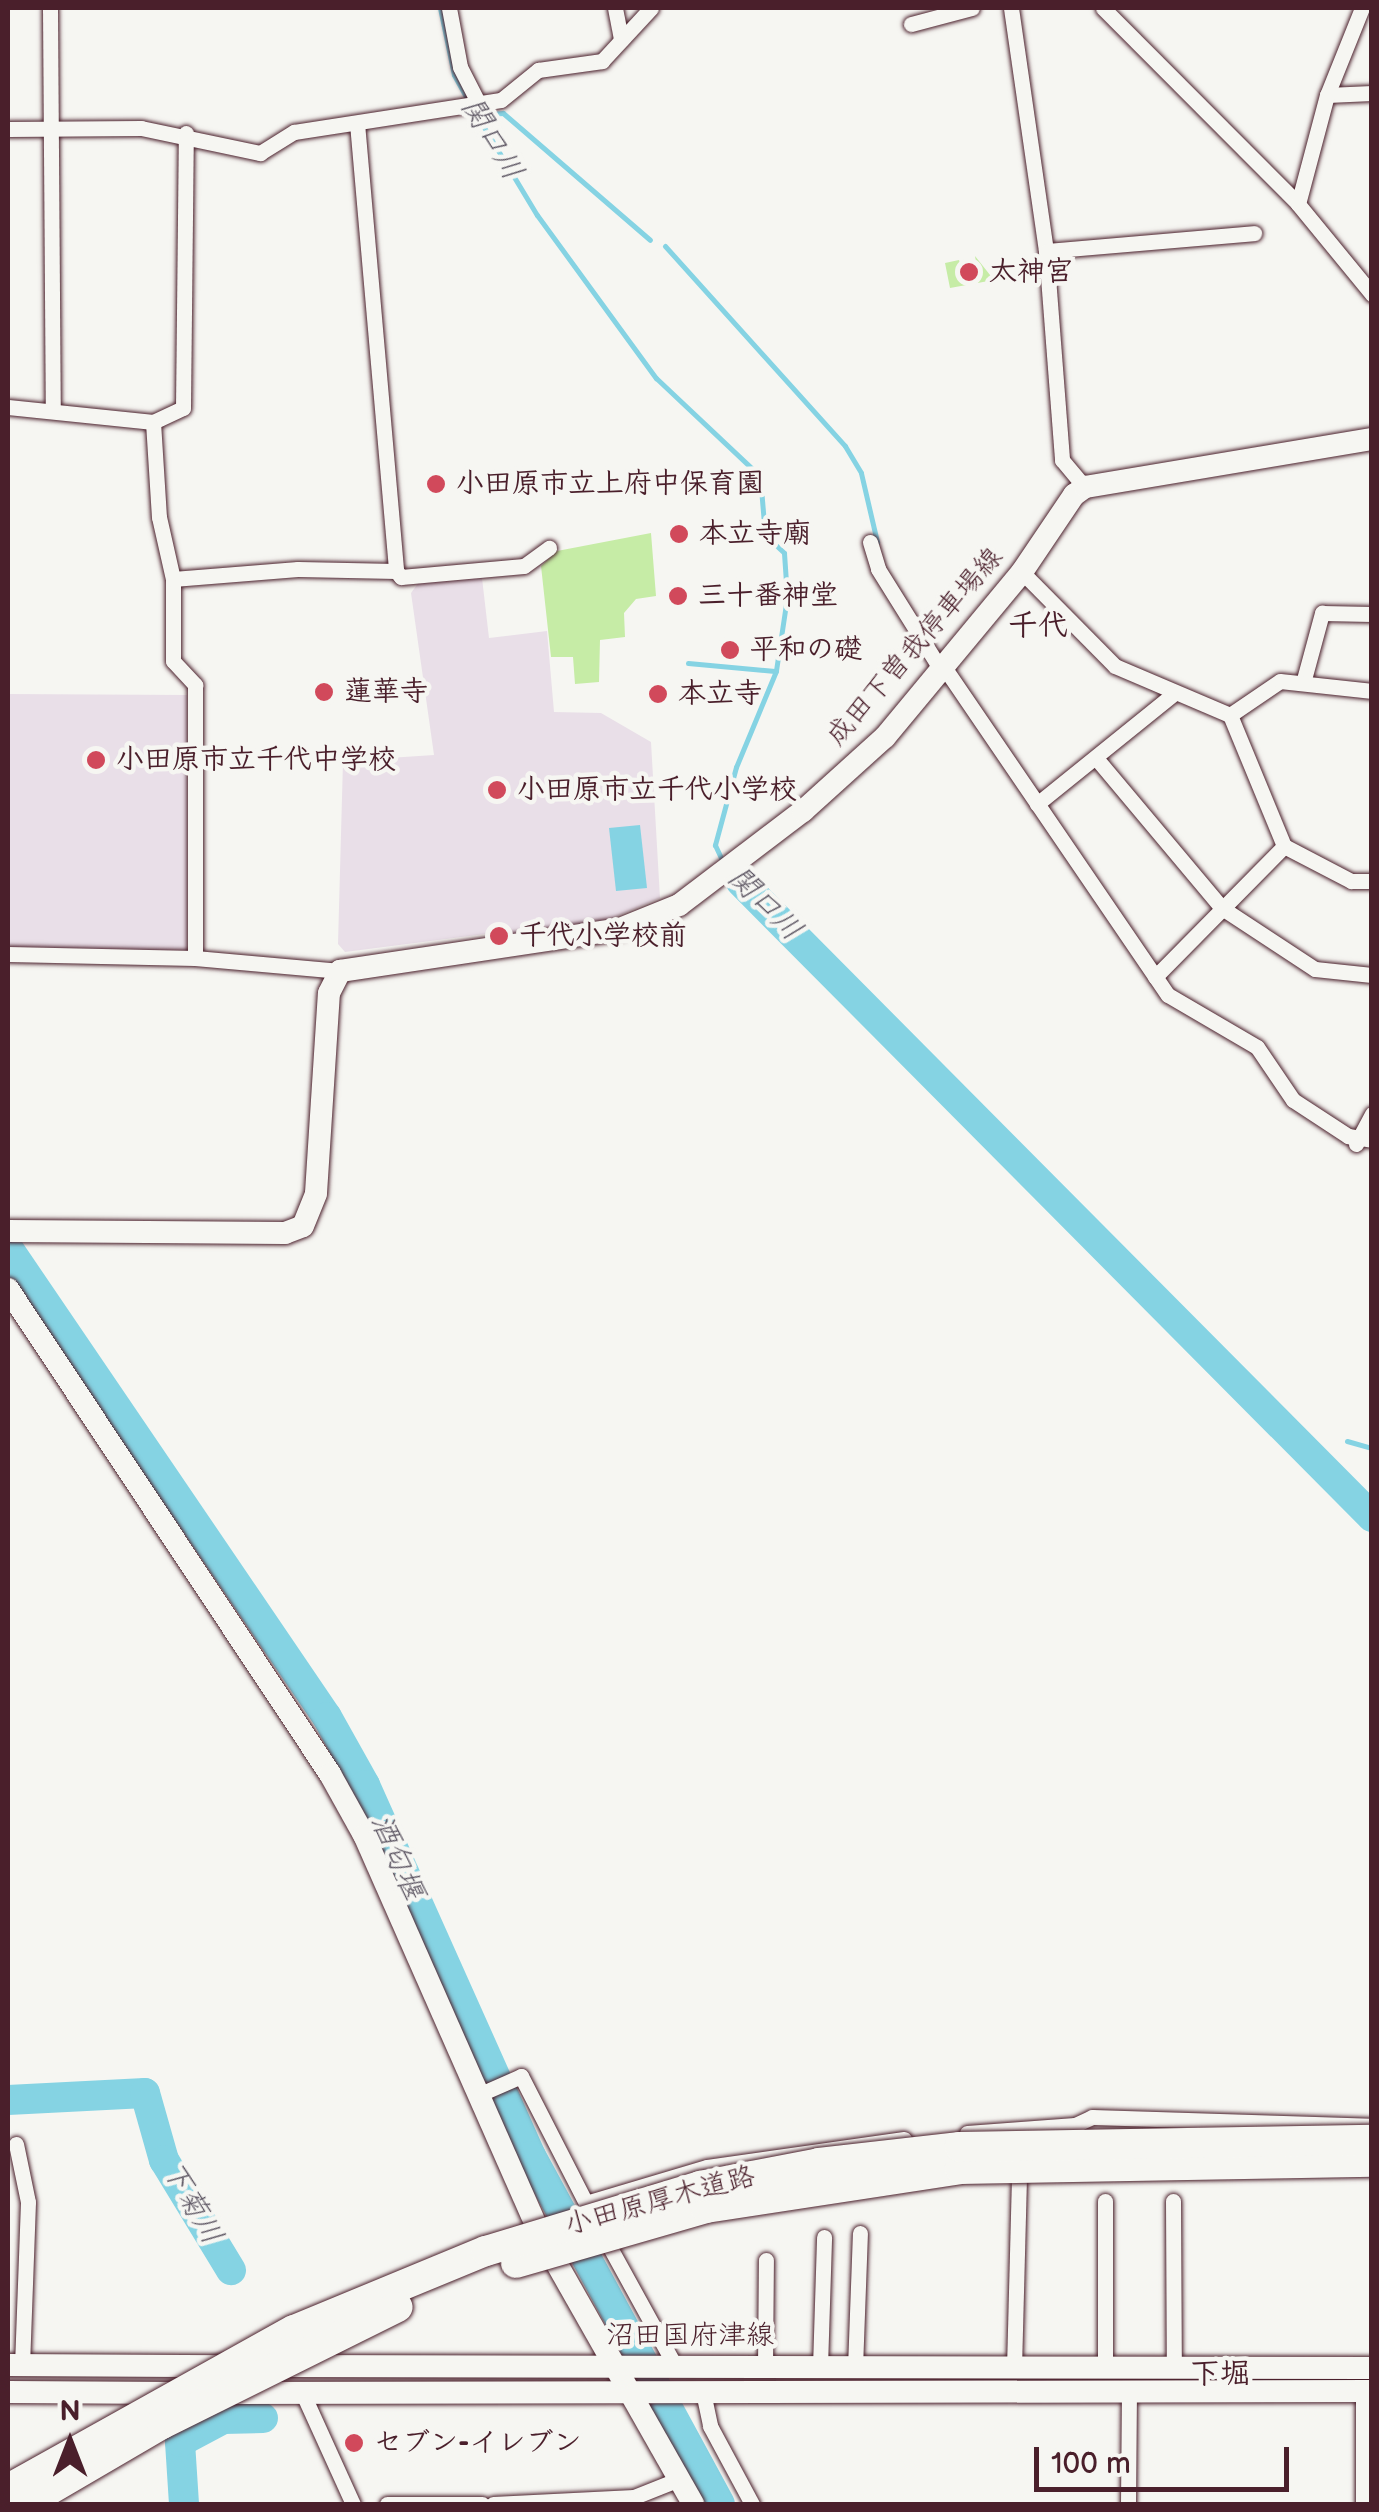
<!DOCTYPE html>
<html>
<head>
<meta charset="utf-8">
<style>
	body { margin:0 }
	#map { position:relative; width:1379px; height:2512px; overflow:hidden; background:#f6f6f2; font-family:"Balsamiq Sans","Klee One",sans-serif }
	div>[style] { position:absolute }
	.built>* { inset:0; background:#e9dfe8 }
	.green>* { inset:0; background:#c6eca6 }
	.water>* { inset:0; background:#85d3e3 }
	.stream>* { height:5px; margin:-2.5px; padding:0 2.5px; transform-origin:2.5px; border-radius:2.5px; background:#85d3e3 }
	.river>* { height:30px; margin:-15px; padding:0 15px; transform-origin:15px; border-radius:15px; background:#85d3e3 }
	.roads { filter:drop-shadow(0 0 2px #4a1f2b) drop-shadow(0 0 2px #4a1f2b) }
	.street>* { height:15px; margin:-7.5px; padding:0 7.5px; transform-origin:7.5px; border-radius:7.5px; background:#f6f6f2 }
	.secondary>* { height:22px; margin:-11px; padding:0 11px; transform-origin:11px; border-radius:11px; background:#f6f6f2 }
	.bridges { filter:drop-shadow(0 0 2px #4a1f2b) drop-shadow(0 0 2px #4a1f2b) }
	.highway-bridge>* { height:30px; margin:-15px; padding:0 15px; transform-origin:15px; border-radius:15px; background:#f6f6f2 }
	.dots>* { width:28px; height:28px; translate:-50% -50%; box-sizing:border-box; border:5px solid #f6f6f2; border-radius:50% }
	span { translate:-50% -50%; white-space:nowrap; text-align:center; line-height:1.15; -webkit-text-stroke:9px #f6f6f2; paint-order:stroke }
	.poi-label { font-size:28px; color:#4a1f2b; font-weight:700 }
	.left { translate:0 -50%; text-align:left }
	.street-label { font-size:28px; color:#4a1f2b }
	.water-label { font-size:30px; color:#5c5562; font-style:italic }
	.neighbourhood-label { font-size:30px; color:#4a1f2b; font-weight:700 }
	.frame { position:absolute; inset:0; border:10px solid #4a1f2b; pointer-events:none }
	.north { position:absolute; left:20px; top:2392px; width:100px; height:100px; -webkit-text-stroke:8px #f6f6f2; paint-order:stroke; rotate:0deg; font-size:28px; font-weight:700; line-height:40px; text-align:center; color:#4a1f2b }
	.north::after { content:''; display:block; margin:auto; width:35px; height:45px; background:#4a1f2b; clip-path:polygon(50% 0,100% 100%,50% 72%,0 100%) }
	.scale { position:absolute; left:1034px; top:2447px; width:255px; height:45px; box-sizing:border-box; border:5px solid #4a1f2b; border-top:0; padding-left:12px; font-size:30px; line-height:35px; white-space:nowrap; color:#4a1f2b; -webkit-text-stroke:8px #f6f6f2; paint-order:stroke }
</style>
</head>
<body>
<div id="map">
	<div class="built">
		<div style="clip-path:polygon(482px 578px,489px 638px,547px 631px,554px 712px,601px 713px,651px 742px,660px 898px,607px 920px,515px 936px,508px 931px,345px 952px,338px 944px,343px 761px,434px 755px,411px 593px,419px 582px)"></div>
		<div style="clip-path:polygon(8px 694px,187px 695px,187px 951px,8px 947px)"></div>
	</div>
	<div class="green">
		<div style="clip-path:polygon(975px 256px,994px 280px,950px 288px,945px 263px,959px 260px,963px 273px,977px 269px)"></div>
		<div style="clip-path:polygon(651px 533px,656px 596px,636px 599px,624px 613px,625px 637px,600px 640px,599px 682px,575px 684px,573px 657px,551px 657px,541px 566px,557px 551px)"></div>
	</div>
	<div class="water">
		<div style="clip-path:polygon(640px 825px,647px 888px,616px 891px,609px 828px)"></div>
	</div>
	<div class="stream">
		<div style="left:440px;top:8px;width:68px;rotate:78.2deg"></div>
		<div style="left:454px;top:75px;width:29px;rotate:61deg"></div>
		<div style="left:473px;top:109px;width:124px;rotate:58.9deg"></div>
		<div style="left:537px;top:215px;width:202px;rotate:53.9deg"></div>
		<div style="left:656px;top:378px;width:143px;rotate:43.3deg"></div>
		<div style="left:760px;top:476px;width:59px;rotate:85.2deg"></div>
		<div style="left:765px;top:535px;width:26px;rotate:43deg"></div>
		<div style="left:784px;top:553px;width:44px;rotate:86.1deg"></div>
		<div style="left:787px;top:597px;width:75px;rotate:98.5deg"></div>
		<div style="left:776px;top:671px;width:104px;rotate:112.6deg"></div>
		<div style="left:736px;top:767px;width:81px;rotate:105.1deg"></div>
		<div style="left:715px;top:845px;width:19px;rotate:65deg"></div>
		<div style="left:476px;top:115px;width:27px;rotate:-4deg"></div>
		<div style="left:503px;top:113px;width:194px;rotate:40.8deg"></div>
		<div style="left:665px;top:246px;width:269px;rotate:48deg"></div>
		<div style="left:845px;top:446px;width:31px;rotate:59deg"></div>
		<div style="left:861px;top:473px;width:71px;rotate:76.9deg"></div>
		<div style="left:688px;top:663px;width:87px;rotate:5.3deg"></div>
		<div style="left:1347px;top:1441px;width:26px;rotate:16deg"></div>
	</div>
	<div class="river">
		<div style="left:741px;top:882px;width:895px;rotate:45.18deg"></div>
		<div style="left:8px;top:1248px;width:567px;rotate:55.78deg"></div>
		<div style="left:327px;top:1717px;width:78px;rotate:60.8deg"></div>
		<div style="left:365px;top:1785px;width:406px;rotate:65.9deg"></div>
		<div style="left:531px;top:2156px;width:396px;rotate:61.5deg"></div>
		<div style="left:8px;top:2100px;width:137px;rotate:-2.9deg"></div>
		<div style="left:145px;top:2093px;width:70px;rotate:74.2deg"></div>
		<div style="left:164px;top:2160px;width:129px;rotate:58.7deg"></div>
		<div style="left:184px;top:2504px;width:62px;rotate:-93.7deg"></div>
		<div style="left:180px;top:2442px;width:49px;rotate:-28.1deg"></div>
		<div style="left:223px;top:2419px;width:40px;rotate:-1.4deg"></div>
	</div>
	<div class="roads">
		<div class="street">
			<div style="left:50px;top:8px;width:400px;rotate:89.6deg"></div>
			<div style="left:449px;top:8px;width:60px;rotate:79.4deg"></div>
			<div style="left:460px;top:67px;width:44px;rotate:62.9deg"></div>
			<div style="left:615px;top:8px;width:32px;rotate:79deg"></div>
			<div style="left:1011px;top:8px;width:246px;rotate:81.8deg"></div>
			<div style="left:1046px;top:251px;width:210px;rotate:85.6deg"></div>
			<div style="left:1062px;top:460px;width:35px;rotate:50deg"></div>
			<div style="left:1103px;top:8px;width:276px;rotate:45.1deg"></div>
			<div style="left:1298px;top:204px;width:117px;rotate:50.6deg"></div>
			<div style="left:911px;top:24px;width:63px;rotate:-14.7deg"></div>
			<div style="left:1327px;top:95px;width:45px;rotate:-2.5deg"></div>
			<div style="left:357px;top:123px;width:450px;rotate:85deg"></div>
			<div style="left:8px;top:129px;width:133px;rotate:-0.4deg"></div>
			<div style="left:141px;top:128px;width:122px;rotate:11.9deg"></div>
			<div style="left:260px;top:153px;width:40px;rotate:-32deg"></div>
			<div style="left:294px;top:132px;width:209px;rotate:-8.8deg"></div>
			<div style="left:501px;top:100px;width:48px;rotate:-39deg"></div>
			<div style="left:538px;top:70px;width:65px;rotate:-8deg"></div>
			<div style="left:602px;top:61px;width:72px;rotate:-47.2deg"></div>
			<div style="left:1298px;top:204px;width:113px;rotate:-75.1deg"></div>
			<div style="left:1327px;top:95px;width:94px;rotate:-68.1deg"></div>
			<div style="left:1046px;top:251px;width:209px;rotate:-4.9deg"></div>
			<div style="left:8px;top:407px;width:146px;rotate:5.9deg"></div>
			<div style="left:153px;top:422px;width:33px;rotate:-25deg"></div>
			<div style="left:183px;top:408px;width:275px;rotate:-89.4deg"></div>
			<div style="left:153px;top:422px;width:95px;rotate:86.4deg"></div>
			<div style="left:159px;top:517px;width:64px;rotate:77.3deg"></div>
			<div style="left:173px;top:579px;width:82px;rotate:90deg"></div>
			<div style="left:173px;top:661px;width:33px;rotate:47deg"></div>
			<div style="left:195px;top:685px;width:273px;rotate:90deg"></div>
			<div style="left:870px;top:542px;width:28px;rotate:73deg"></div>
			<div style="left:878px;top:569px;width:119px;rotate:58deg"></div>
			<div style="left:1022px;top:572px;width:132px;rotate:45.3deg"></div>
			<div style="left:1115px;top:666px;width:125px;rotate:23.1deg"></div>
			<div style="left:1230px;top:715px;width:142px;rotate:67.6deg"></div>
			<div style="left:1284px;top:846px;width:76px;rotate:27.6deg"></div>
			<div style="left:1351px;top:881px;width:21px"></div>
			<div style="left:173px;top:579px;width:125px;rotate:-4.6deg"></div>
			<div style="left:298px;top:569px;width:98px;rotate:1.2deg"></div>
			<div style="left:396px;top:571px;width:8px;rotate:50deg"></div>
			<div style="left:401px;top:577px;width:123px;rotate:-5.1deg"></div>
			<div style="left:524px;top:566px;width:31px;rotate:-36deg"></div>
			<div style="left:944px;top:667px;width:397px;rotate:55.7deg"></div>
			<div style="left:1168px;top:995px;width:103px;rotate:30.3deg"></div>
			<div style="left:1257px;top:1047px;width:64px;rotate:55.8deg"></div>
			<div style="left:1293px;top:1100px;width:66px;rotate:33.2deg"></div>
			<div style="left:1348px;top:1136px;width:24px;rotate:9deg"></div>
			<div style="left:1303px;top:683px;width:73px;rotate:-74.8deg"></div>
			<div style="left:1322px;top:613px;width:50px;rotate:1.1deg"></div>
			<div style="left:1230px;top:715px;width:60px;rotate:-34.2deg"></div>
			<div style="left:1280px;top:681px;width:93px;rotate:6.2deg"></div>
			<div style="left:1096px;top:758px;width:196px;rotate:50deg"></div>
			<div style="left:1222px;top:908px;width:111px;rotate:33.3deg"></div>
			<div style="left:1315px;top:969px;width:57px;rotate:6deg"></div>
			<div style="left:1037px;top:804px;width:174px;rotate:-38.9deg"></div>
			<div style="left:8px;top:954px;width:187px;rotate:1.2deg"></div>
			<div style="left:195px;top:958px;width:146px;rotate:5.1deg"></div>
			<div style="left:1155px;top:977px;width:184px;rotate:-45.4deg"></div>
			<div style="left:1356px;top:1144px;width:34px;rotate:-62deg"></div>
			<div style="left:478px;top:2095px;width:47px;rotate:-23.8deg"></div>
			<div style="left:521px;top:2076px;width:143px;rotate:62.9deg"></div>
			<div style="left:586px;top:2203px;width:126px;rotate:-16.6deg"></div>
			<div style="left:707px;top:2167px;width:199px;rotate:-8.1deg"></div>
			<div style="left:967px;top:2133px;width:108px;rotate:-4.2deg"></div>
			<div style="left:1075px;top:2125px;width:19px;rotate:-25deg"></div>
			<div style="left:1092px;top:2117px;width:279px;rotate:1.8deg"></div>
			<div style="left:16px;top:2144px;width:59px;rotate:78.3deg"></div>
			<div style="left:28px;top:2202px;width:164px;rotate:92.1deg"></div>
			<div style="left:1105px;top:2201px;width:168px;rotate:90deg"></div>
			<div style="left:1173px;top:2201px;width:167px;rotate:89.7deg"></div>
			<div style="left:602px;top:2233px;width:152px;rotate:61.2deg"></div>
			<div style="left:765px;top:2367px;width:107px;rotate:-89.5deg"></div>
			<div style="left:820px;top:2367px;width:130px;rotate:-88.2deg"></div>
			<div style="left:855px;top:2368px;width:135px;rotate:-87.9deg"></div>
			<div style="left:1014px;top:2368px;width:186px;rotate:-88.5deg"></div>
			<div style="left:703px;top:2392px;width:35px;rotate:78deg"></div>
			<div style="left:710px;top:2426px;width:89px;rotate:61.7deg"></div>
			<div style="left:303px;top:2394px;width:121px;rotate:65.6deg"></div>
			<div style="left:387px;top:2504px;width:95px"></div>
			<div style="left:493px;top:2504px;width:141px;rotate:-2.8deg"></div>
			<div style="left:634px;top:2497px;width:48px;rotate:-21.8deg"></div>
			<div style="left:1128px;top:2504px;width:112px;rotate:-89.5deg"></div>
			<div style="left:1363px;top:2504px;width:113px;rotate:-90deg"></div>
		</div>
		<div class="secondary">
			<div style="left:8px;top:1231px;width:277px;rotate:0.4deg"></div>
			<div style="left:285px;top:1233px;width:19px;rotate:-21deg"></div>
			<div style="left:303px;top:1226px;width:35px;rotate:-68deg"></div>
			<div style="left:316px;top:1193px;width:200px;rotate:-86.3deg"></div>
			<div style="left:329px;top:993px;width:25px;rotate:-63deg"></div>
			<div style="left:340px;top:971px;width:283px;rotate:-8.5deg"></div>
			<div style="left:620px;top:929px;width:64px;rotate:-22.1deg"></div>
			<div style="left:679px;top:905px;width:156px;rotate:-37.2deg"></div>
			<div style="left:803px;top:811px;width:110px;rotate:-42.1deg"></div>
			<div style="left:885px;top:737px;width:214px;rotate:-50.3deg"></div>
			<div style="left:1022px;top:572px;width:93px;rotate:-56deg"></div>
			<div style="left:1074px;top:495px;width:14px;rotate:-36deg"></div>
			<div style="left:1085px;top:487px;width:291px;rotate:-9.5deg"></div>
			<div style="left:8px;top:1289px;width:582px;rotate:56.42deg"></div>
			<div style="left:330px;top:1774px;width:70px;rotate:60.9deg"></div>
			<div style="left:364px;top:1835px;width:438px;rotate:66.2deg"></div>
			<div style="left:541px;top:2236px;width:308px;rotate:60.4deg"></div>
			<div style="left:8px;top:2365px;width:220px;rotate:0.3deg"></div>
			<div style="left:285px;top:2366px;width:1087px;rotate:0.11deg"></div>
			<div style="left:8px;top:2392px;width:170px;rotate:0.3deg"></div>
			<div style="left:230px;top:2393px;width:1142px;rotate:-0.1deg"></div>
		</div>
	</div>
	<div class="bridges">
		<div class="highway-bridge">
			<div style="left:516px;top:2263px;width:198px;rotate:-16.1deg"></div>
			<div style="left:706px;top:2208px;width:257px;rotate:-8.7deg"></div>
			<div style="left:960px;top:2169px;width:412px;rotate:-1deg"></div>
			<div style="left:8px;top:2489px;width:327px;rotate:-29.1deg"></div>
			<div style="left:294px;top:2330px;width:208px;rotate:-22.4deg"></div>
			<div style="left:486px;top:2251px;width:224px;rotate:-16.9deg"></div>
			<div style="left:700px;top:2186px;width:121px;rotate:-10.9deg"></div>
			<div style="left:819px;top:2163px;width:142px;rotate:-6.5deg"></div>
			<div style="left:960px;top:2147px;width:412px;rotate:-1deg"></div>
			<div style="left:25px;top:2504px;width:159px;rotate:-30.3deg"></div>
			<div style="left:162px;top:2424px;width:263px;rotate:-26.4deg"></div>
		</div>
	</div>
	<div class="dots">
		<div style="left:969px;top:272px;background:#d1495b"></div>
		<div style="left:436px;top:484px;background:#d1495b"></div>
		<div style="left:679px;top:534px;background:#d1495b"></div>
		<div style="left:678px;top:596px;background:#d1495b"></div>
		<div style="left:730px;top:650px;background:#d1495b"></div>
		<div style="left:324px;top:692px;background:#d1495b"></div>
		<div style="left:658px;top:694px;background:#d1495b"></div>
		<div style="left:96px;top:760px;background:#d1495b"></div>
		<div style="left:497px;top:790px;background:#d1495b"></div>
		<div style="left:499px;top:936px;background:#d1495b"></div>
		<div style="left:354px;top:2443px;background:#d1495b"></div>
	</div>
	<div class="poi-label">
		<span class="left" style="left:989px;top:272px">太神宮</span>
		<span class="left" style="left:456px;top:484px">小田原市立上府中保育園</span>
		<span class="left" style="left:699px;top:534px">本立寺廟</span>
		<span class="left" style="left:698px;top:596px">三十番神堂</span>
		<span class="left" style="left:750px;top:650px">平和の礎</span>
		<span class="left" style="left:344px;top:692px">蓮華寺</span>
		<span class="left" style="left:678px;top:694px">本立寺</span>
		<span class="left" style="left:116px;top:760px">小田原市立千代中学校</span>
		<span class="left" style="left:517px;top:790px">小田原市立千代小学校</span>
		<span class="left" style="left:519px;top:936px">千代小学校前</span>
		<span class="left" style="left:374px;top:2443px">セブン-イレブン</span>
	</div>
	<div class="street-label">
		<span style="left:915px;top:647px;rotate:-49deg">成田下曽我停車場線</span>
		<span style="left:660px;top:2201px;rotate:-15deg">小田原厚木道路</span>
		<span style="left:690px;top:2336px">沼田国府津線</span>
	</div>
	<div class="water-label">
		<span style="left:492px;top:139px;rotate:59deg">関口川</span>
		<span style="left:765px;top:904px;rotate:45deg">関口川</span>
		<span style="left:397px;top:1857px;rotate:66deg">酒匂堰</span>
		<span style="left:192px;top:2203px;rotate:60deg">下菊川</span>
	</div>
	<div class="neighbourhood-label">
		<span style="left:1038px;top:626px">千代</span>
		<span style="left:1220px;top:2374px">下堀</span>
	</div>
	<div class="frame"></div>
	<div class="north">N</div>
	<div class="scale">100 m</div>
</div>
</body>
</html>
